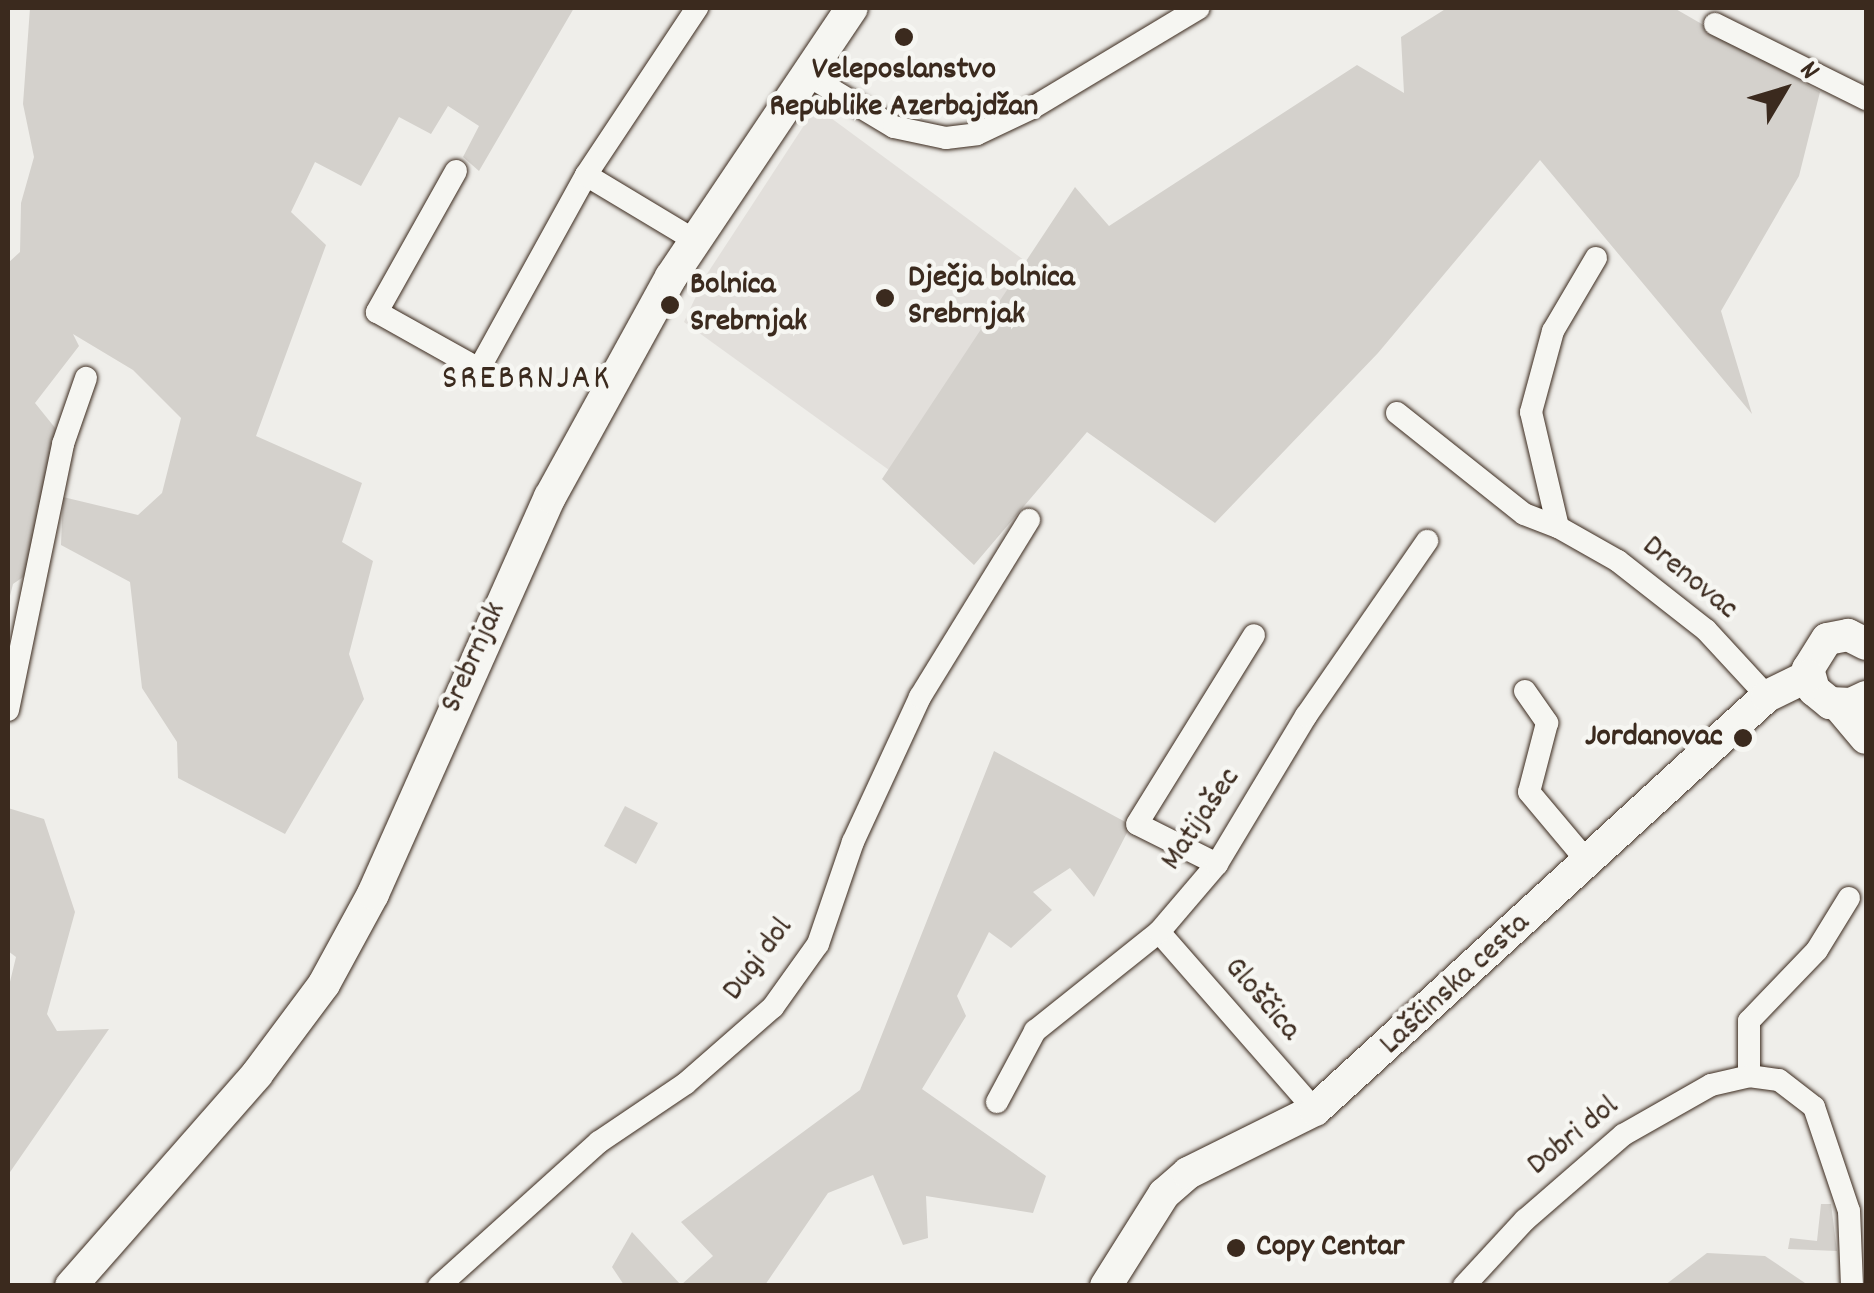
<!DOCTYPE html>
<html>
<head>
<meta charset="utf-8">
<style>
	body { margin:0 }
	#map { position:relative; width:1874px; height:1293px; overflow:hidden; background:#efeeea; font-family:Dekko,sans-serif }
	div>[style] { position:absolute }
	.built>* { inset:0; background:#e2dfdb }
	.green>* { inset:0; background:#d4d1cc }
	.roads { filter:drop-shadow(0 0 2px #3b2a1e) drop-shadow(0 0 2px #3b2a1e) }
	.minor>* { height:22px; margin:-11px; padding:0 11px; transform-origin:11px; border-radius:11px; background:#f6f6f2 }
	.secondary>* { height:32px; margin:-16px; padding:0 16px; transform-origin:16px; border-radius:16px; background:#f6f6f2 }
	.dots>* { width:28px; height:28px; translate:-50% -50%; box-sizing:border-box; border:5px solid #f6f6f2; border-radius:50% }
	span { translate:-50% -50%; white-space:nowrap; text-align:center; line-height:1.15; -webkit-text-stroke:9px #f6f6f2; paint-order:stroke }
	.poi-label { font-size:32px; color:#3b2a1e; font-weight:700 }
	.left { translate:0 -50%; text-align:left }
	.right { translate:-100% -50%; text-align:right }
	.street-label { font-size:32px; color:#3b2a1e }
	.neighbourhood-label { font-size:35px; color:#3b2a1e; letter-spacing:2.5px }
	.frame { position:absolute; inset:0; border:10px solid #3b2a1e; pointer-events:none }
	.north { position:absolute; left:1734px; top:40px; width:100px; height:100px; -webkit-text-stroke:8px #f6f6f2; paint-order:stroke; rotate:52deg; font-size:28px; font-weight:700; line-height:40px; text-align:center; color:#3b2a1e }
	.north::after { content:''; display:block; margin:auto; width:35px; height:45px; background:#3b2a1e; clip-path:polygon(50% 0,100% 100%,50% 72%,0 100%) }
</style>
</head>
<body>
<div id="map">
	<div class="built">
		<div style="clip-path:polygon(816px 107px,1104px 319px,972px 530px,684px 322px,705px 277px)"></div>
	</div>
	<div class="green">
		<div style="clip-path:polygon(30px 8px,574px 8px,479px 171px,463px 157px,479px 126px,448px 106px,431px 134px,399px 117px,361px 186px,315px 162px,291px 212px,326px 245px,256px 436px,362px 483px,342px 542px,373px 561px,349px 654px,364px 699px,285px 834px,178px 778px,177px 742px,142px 688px,130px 582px,61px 545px,63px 497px,138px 515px,162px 493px,181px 418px,133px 370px,73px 334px,79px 346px,35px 403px,56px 429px,26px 575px,13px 584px,8px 604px,8px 263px,20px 252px,21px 203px,34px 157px,23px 104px)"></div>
		<div style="clip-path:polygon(1447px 8px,1674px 8px,1820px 92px,1799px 176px,1721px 311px,1752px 414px,1540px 160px,1378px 353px,1215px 523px,1087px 432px,974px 565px,882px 479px,1075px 187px,1109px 226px,1357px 65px,1404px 93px,1401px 37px)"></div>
		<div style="clip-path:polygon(994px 751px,1131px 825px,1094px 897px,1070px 868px,1033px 892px,1052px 910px,1011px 948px,989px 932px,957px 996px,966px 1016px,922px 1089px,1046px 1176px,1033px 1213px,926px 1196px,928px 1238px,903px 1245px,873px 1175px,828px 1193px,765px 1285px,624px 1285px,612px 1267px,632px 1232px,681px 1285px,713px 1256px,681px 1222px,860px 1090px)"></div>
		<div style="clip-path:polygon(625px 806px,658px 823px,636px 864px,604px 846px)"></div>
		<div style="clip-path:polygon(8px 808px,44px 819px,75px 912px,47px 1014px,57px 1031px,109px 1029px,8px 1175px,8px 990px,16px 957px,8px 951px)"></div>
		<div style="clip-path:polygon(1821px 1204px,1831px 1204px,1837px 1251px,1788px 1249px,1790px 1238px,1817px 1241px)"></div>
		<div style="clip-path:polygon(1707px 1253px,1765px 1256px,1808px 1285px,1665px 1285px)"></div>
	</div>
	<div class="roads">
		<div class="minor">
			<div style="left:1715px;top:24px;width:169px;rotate:26.4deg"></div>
			<div style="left:804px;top:73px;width:105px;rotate:31deg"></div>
			<div style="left:894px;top:127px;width:53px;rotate:11.9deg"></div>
			<div style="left:946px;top:138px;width:31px;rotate:-7deg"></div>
			<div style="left:977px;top:134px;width:63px;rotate:-25.3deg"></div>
			<div style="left:1034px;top:107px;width:192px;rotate:-31deg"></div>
			<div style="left:456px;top:171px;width:162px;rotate:119.3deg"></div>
			<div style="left:377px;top:312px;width:117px;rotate:29.2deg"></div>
			<div style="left:479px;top:369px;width:222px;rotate:-61.1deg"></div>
			<div style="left:586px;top:175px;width:126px;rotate:31deg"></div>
			<div style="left:586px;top:175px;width:201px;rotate:-56.4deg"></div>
			<div style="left:1596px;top:258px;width:85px;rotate:120.5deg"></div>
			<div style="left:1553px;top:331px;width:84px;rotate:105.2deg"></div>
			<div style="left:1531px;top:412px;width:118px;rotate:76.8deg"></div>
			<div style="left:1558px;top:527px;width:69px;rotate:29.5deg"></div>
			<div style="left:1618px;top:561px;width:112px;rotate:38.1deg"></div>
			<div style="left:1706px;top:630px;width:90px;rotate:47.3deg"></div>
			<div style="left:1397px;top:413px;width:162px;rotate:38.5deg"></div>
			<div style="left:1524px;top:514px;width:36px;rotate:21deg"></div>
			<div style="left:1525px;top:691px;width:39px;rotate:55deg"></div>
			<div style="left:1547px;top:723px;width:71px;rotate:104.6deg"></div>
			<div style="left:1529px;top:792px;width:90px;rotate:50deg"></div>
			<div style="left:8px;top:710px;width:272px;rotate:-78.3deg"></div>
			<div style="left:63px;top:444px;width:70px;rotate:-70.8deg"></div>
			<div style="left:1217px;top:864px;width:89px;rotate:-153.4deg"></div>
			<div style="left:1137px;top:824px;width:222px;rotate:-58.2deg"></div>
			<div style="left:1159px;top:932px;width:237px;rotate:48.8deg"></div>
			<div style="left:1749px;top:1076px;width:55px;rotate:-90deg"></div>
			<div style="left:1749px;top:1021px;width:98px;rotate:-46.2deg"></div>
			<div style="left:1817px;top:950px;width:61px;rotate:-58.4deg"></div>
			<div style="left:997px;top:1102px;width:81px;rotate:-61.8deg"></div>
			<div style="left:1035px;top:1031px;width:159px;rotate:-38.6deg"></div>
			<div style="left:1159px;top:932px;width:89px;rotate:-49.5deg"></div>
			<div style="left:1217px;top:864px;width:173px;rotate:-59deg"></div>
			<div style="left:1306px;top:716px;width:213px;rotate:-55.3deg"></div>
			<div style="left:439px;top:1286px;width:215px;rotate:-42deg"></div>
			<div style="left:599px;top:1142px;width:104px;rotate:-34deg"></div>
			<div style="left:685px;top:1084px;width:117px;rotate:-41.2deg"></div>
			<div style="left:773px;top:1007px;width:77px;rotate:-54.5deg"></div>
			<div style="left:818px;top:944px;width:108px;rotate:-71.1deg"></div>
			<div style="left:853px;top:842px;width:160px;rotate:-65.2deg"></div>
			<div style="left:920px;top:697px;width:208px;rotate:-58.4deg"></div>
			<div style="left:1464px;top:1286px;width:90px;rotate:-47.3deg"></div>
			<div style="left:1525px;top:1220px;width:130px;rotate:-40.9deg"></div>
			<div style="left:1623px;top:1135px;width:101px;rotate:-29.6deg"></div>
			<div style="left:1711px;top:1085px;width:39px;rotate:-13deg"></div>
			<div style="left:1749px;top:1076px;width:30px;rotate:8deg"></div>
			<div style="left:1779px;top:1080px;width:44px;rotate:37.6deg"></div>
			<div style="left:1814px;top:1107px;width:110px;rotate:71.4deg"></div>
			<div style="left:1849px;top:1211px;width:75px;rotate:87.7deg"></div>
		</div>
		<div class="secondary">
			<div style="left:1866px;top:644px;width:20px;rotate:-153deg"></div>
			<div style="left:1848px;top:635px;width:21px;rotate:169deg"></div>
			<div style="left:1827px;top:639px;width:36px;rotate:122deg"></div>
			<div style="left:1808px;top:669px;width:22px;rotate:74deg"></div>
			<div style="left:1814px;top:690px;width:21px;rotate:39deg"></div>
			<div style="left:1830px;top:703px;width:21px;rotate:3deg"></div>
			<div style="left:1851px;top:704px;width:17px;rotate:-25deg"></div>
			<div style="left:1838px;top:705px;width:43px;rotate:49.7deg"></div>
			<div style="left:71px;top:1286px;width:282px;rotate:-48.7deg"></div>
			<div style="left:257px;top:1074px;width:112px;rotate:-53.3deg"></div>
			<div style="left:324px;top:984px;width:102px;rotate:-61.4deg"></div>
			<div style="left:373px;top:894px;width:435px;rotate:-66deg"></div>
			<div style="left:550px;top:497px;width:251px;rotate:-61.2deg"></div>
			<div style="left:671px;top:277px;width:324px;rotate:-56.1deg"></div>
			<div style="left:1106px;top:1286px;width:109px;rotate:-57.8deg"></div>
			<div style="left:1164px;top:1194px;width:32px;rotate:-41deg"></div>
			<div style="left:1188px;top:1173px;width:142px;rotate:-26.4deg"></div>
			<div style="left:1315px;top:1110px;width:613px;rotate:-42.49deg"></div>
			<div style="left:1767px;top:696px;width:46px;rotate:-26deg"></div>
		</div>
	</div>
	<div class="dots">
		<div style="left:904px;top:37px;background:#3b2a1e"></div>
		<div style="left:885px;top:298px;background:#3b2a1e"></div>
		<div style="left:670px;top:305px;background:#3b2a1e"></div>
		<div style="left:1743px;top:738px;background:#3b2a1e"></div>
		<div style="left:1236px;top:1248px;background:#3b2a1e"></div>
	</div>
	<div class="poi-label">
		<span style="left:904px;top:90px">Veleposlanstvo<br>Republike Azerbajdžan</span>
		<span class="left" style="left:908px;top:298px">Dječja bolnica<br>Srebrnjak</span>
		<span class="left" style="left:690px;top:305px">Bolnica<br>Srebrnjak</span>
		<span class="right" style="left:1723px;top:738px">Jordanovac</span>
		<span class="left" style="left:1256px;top:1248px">Copy Centar</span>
	</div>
	<div class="street-label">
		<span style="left:1689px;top:579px;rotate:39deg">Drenovac</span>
		<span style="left:475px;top:658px;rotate:-66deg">Srebrnjak</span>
		<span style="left:1202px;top:820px;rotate:-56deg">Matijašec</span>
		<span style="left:759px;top:960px;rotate:-53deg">Dugi dol</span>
		<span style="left:1456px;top:985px;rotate:-43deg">Laščinska cesta</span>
		<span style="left:1261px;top:1000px;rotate:49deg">Gloščica</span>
		<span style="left:1574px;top:1137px;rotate:-39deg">Dobri dol</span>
	</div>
	<div class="neighbourhood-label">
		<span style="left:527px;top:380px">SREBRNJAK</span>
	</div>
	<div class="frame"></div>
	<div class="north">N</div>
</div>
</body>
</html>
